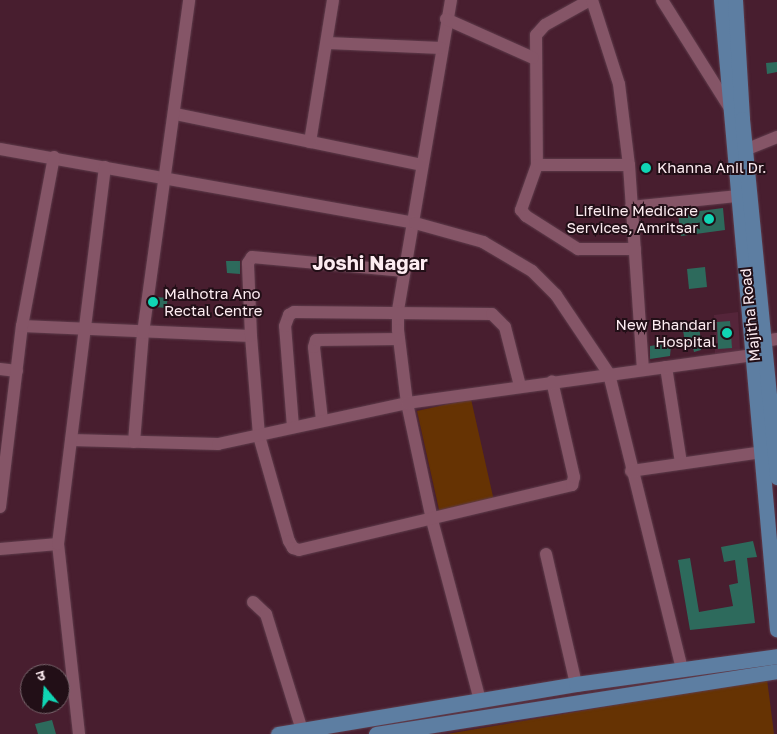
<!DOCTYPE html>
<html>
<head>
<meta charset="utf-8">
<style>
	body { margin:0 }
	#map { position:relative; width:777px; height:734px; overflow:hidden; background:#481e2f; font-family:"Golos Text","Noto Sans Devanagari",sans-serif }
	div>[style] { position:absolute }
	.built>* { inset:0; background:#55253a }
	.green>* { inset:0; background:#663303 }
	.building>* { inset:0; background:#2d6a5c }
	.roads { filter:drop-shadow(0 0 1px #5e3c4b) drop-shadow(0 0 1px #5e3c4b) }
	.minor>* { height:12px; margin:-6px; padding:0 6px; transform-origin:6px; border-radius:6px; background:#855567 }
	.major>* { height:15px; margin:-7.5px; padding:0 7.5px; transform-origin:7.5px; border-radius:7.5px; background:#5d7ea2 }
	.dots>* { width:14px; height:14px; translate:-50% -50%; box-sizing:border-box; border:2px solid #220f17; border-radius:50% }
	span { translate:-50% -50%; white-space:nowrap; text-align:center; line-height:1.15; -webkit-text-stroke:4px #220f17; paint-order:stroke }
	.poi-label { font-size:15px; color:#fdecf1 }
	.left { translate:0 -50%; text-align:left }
	.right { translate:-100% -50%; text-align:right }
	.street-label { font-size:15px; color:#fdecf1 }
	.district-label { font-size:20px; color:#fdecf1; font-weight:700 }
	.north { position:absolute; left:20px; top:664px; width:50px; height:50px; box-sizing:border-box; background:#220f17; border:1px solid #7a676e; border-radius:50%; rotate:342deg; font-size:14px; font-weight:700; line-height:20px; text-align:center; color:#fdecf1 }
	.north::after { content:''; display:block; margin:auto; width:18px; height:22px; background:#10d5b4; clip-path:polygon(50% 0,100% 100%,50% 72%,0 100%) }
</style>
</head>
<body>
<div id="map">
	<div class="built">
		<div style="clip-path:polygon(738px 312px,740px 351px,715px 355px,714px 315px)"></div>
	</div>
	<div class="green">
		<div style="clip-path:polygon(471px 399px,494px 501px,440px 514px,417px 411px)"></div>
		<div style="clip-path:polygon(767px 679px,774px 734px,447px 734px)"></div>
	</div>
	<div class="building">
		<div style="clip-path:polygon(777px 62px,777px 72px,767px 74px,766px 63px)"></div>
		<div style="clip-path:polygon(723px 208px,725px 230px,681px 236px,678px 214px)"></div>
		<div style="clip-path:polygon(226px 261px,240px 261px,240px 274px,227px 273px)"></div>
		<div style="clip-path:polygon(705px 267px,707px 287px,689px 289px,687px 269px)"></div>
		<div style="clip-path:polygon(156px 297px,168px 298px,166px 308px,155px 307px)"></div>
		<div style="clip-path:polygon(694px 321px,695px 325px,699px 325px,701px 342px,701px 350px,694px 352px,693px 348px,686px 349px,682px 324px)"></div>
		<div style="clip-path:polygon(730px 321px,732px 348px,718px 349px,717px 322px)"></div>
		<div style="clip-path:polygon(665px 344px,665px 347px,671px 346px,670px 356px,650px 359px,650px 346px)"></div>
		<div style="clip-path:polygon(753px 541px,757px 557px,747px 558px,755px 623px,690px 630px,678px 560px,690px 558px,699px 612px,733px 606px,729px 585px,738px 583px,735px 560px,724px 562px,721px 547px)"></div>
		<div style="clip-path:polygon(52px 720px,56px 734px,38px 734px,35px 724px)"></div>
	</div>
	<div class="roads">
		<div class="minor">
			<div style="left:451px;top:0;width:315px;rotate:99.7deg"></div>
			<div style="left:398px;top:311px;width:19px;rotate:90deg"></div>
			<div style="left:398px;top:330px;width:74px;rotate:83deg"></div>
			<div style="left:407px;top:403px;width:120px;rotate:77.9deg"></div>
			<div style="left:432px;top:520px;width:186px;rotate:75.1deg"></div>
			<div style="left:590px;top:0;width:51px;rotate:150.9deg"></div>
			<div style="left:545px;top:25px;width:13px;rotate:132deg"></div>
			<div style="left:536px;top:35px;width:130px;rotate:89.6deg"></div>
			<div style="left:537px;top:165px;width:48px;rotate:109.6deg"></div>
			<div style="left:521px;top:210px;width:8px;rotate:50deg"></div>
			<div style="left:526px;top:216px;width:62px;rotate:32.4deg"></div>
			<div style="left:578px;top:249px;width:57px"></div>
			<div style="left:592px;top:0;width:88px;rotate:72.2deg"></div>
			<div style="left:619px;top:84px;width:82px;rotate:83deg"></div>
			<div style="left:629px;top:165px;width:204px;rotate:86.1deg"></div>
			<div style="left:662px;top:0;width:130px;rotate:57.9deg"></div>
			<div style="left:446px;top:19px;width:95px;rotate:24.1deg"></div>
			<div style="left:328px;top:43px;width:113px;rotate:2.5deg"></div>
			<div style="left:176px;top:114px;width:251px;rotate:11.7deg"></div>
			<div style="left:310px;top:142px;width:144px;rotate:-80.8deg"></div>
			<div style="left:0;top:149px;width:422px;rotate:10.1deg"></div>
			<div style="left:415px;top:223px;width:71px;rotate:15.6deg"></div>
			<div style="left:483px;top:242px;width:57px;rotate:30.6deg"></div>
			<div style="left:532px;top:271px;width:34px;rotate:45deg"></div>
			<div style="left:556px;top:295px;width:95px;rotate:56.1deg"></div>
			<div style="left:609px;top:374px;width:304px;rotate:76.1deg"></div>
			<div style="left:745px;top:150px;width:35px;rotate:-22deg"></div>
			<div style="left:537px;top:165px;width:92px"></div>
			<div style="left:631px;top:207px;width:108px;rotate:-5.9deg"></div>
			<div style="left:22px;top:326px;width:229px;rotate:2.5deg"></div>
			<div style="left:251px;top:336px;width:100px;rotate:85.4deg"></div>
			<div style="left:259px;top:436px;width:109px;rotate:74.1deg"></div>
			<div style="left:289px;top:541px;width:8px;rotate:60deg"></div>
			<div style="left:293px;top:548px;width:6px;rotate:18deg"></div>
			<div style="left:299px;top:550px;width:281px;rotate:-13.4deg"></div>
			<div style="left:572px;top:485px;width:8px;rotate:-76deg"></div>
			<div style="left:574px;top:477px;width:98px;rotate:-102.9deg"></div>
			<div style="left:251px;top:336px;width:73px;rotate:-92.4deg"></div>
			<div style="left:248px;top:263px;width:7px;rotate:-56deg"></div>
			<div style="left:252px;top:257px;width:153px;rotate:5.3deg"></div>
			<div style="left:764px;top:341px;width:13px;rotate:-9deg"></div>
			<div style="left:666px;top:367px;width:97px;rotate:81.1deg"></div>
			<div style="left:0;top:369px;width:17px;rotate:7deg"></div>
			<div style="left:322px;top:420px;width:73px;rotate:-96.3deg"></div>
			<div style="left:314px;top:347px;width:7px;rotate:-74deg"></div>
			<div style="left:316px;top:340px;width:83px;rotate:-0.7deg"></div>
			<div style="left:293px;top:427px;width:101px;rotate:-94.5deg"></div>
			<div style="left:285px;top:326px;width:12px;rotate:-70deg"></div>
			<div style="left:289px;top:315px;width:6px;rotate:-31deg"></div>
			<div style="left:294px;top:312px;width:198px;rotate:0.6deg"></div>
			<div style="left:492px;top:314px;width:18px;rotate:45deg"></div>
			<div style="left:505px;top:327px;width:61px;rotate:75.7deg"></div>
			<div style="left:71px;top:440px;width:147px;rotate:1.6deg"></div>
			<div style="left:218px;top:444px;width:193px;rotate:-12.2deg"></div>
			<div style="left:407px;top:403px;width:351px;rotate:-7.9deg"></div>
			<div style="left:134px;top:442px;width:109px;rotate:-85.3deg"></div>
			<div style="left:143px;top:333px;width:336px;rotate:-82.1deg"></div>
			<div style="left:631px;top:471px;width:140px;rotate:-8.2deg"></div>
			<div style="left:0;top:507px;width:182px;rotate:-83.1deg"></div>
			<div style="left:22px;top:326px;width:172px;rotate:-79.3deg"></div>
			<div style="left:0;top:549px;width:58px;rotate:-4.9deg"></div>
			<div style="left:546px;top:554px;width:133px;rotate:77deg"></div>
			<div style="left:253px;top:602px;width:18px;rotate:43deg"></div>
			<div style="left:266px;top:614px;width:121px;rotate:72.8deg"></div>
			<div style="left:79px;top:734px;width:191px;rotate:-96.3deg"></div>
			<div style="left:58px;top:544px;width:380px;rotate:-82.9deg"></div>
		</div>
		<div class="major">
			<div style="left:721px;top:0;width:632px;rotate:84.92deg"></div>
			<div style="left:735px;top:0;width:119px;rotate:86.6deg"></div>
			<div style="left:742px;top:119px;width:360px;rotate:84.4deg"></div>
			<div style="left:278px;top:734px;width:302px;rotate:-9.5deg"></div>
			<div style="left:576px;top:684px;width:203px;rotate:-7.9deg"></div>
			<div style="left:376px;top:734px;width:406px;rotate:-8.9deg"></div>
		</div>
	</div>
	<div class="dots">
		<div style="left:646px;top:168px;background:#10d5b4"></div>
		<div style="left:709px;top:219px;background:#10d5b4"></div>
		<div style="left:153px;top:302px;background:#10d5b4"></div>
		<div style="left:727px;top:333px;background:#10d5b4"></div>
	</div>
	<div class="poi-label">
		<span class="left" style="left:657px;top:168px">Khanna Anil Dr.</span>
		<span class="right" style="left:698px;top:219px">Lifeline Medicare<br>Services, Amritsar</span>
		<span class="left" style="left:164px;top:302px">Malhotra Ano<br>Rectal Centre</span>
		<span class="right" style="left:716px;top:333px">New Bhandari<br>Hospital</span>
	</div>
	<div class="street-label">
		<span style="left:750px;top:315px;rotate:-96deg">Majitha Road</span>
	</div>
	<div class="district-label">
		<span style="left:370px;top:262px">Joshi Nagar</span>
	</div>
	<div class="north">उ</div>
</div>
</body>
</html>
